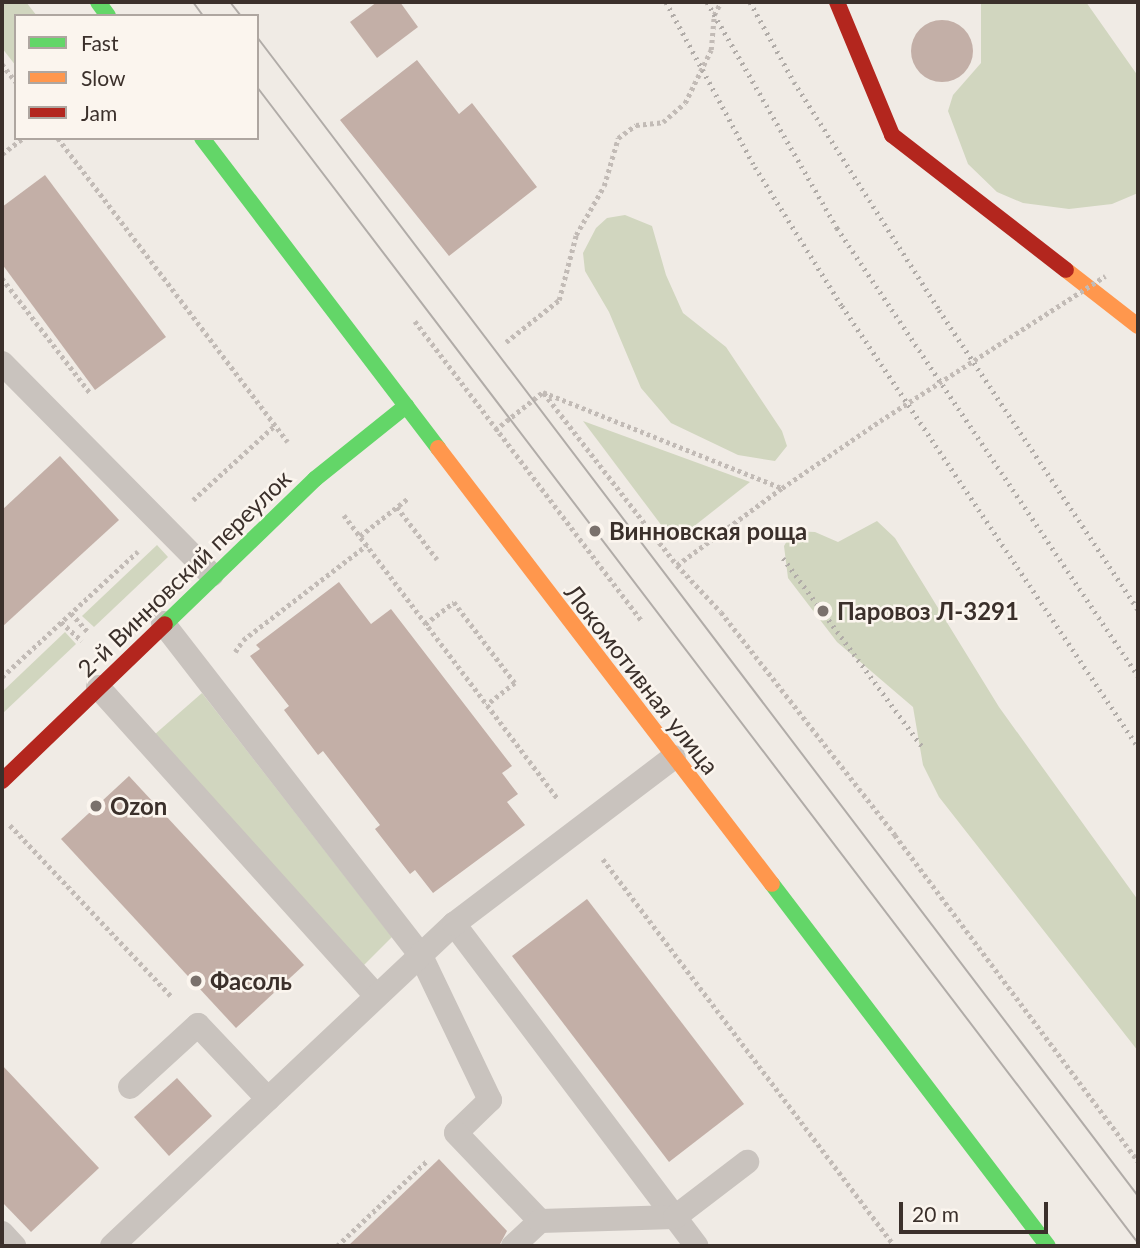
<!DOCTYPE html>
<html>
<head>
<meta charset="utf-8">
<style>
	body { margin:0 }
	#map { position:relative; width:1140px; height:1248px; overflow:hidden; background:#f0ebe5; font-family:Lato,sans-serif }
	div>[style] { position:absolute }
	.green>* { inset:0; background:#d1d6bf }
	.building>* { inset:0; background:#c3afa7 }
	.round { border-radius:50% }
	.path>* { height:4.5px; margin-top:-2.25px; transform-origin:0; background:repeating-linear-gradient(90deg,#c2bbb6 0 3.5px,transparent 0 7px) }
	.lane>* { height:24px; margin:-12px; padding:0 12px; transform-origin:12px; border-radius:12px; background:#c9c3be }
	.fast>* { height:16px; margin:-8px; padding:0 8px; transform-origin:8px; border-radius:8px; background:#63d668 }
	.slow>* { height:16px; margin:-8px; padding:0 8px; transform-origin:8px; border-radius:8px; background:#ff974d }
	.jam>* { height:16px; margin:-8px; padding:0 8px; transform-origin:8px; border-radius:8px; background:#b3261e }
	.tram>* { height:2px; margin:-1px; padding:0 1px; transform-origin:1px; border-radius:1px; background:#b1aca8 }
	.rail>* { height:5px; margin-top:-2.5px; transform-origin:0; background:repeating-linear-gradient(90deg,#b1aca8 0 2px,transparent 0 7px) }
	.path-bridge>* { height:4.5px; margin-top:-2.25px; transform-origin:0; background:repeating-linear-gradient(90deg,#c2bbb6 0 3.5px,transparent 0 7px) }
	.dots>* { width:19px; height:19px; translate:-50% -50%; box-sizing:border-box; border:4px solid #fbf5ee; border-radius:50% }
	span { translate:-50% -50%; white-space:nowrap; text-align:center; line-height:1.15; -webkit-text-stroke:5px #fbf5ee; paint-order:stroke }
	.poi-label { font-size:24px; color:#3b302b; font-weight:700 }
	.left { translate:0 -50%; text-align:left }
	.street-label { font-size:24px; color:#3b302b }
	.frame { position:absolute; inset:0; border:4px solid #3b302b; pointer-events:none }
	.legend { position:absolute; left:14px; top:14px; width:245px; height:126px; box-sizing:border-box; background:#fbf5ee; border:2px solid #aea6a0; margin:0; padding:9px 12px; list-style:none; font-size:21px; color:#3b302b }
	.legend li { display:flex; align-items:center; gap:14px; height:35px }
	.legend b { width:35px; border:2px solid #aea6a0 }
	.scale { position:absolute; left:899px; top:1202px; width:149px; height:32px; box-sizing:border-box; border:4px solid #3b302b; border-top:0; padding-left:9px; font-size:21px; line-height:24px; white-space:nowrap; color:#3b302b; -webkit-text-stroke:5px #fbf5ee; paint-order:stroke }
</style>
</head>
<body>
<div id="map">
	<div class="green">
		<div style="clip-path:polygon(2px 2px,26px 2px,37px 16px,16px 16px,16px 66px,2px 48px)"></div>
		<div style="clip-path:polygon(981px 2px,1086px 2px,1138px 76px,1138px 193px,1112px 204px,1069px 209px,1023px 203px,997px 192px,968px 164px,948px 111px,953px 95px,981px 63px)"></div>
		<div style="clip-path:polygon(625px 215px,652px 226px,666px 275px,683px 313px,726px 347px,782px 431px,787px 446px,775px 461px,738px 455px,671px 423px,641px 388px,609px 312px,585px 271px,583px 253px,596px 228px,607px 218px)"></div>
		<div style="clip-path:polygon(583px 421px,750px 482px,674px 542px)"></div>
		<div style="clip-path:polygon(877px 521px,895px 538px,999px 707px,1138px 900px,1138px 1051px,939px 797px,923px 765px,913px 707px,837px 642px,788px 578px,784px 546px,793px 531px,815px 532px,838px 542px)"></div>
		<div style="clip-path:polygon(157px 545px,168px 557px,94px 627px,82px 616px)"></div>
		<div style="clip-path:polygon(65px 632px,76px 644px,2px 714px,2px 692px)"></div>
		<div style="clip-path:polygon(202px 693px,392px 937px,362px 967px,154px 735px)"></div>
	</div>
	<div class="building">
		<div style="clip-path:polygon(377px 2px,400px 2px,418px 27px,377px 58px,350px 22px)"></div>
		<div class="round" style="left:911px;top:20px;width:62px;height:62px"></div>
		<div style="clip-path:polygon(417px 60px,459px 114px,472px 103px,537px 187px,449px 256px,340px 120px)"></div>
		<div style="clip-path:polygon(45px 175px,166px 337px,95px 390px,2px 264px,2px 207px)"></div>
		<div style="clip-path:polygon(60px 456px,119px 520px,2px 627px,2px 510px)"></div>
		<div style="clip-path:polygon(339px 582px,371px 624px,391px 609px,512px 766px,502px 773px,518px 794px,507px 802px,525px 825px,433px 893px,415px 870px,410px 874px,375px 829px,380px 825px,323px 751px,318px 755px,284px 710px,289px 706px,250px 656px,260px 649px,256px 645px)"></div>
		<div style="clip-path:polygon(129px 776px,304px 965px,236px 1028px,61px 839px)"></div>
		<div style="clip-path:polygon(587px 899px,744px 1104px,669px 1162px,512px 956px)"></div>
		<div style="clip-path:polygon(2px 1065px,99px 1168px,31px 1232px,2px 1202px)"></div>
		<div style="clip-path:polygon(177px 1078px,212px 1116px,169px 1156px,134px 1117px)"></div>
		<div style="clip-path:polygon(439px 1159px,507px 1231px,499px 1246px,348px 1246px)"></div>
	</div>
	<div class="path">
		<div style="left:2px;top:64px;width:23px;rotate:52deg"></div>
		<div style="left:58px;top:138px;width:381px;rotate:52.9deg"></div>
		<div style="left:2px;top:154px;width:26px;rotate:-37deg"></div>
		<div style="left:2px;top:278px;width:146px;rotate:52.5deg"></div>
		<div style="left:415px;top:321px;width:375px;rotate:52.9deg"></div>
		<div style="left:506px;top:342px;width:68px;rotate:-38.4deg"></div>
		<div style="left:559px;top:300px;width:67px;rotate:-75.3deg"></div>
		<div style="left:576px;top:235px;width:56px;rotate:-60.3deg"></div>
		<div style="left:604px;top:186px;width:50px;rotate:-73.7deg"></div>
		<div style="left:618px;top:138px;width:22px;rotate:-36deg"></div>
		<div style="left:636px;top:125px;width:27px;rotate:-6deg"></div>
		<div style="left:663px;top:122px;width:29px;rotate:-41deg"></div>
		<div style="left:685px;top:103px;width:59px;rotate:-63.9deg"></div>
		<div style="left:711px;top:50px;width:35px;rotate:-85deg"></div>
		<div style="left:714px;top:15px;width:15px;rotate:-62deg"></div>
		<div style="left:543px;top:392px;width:258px;rotate:21.9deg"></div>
		<div style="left:782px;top:488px;width:119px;rotate:-34.4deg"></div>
		<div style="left:544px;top:393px;width:217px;rotate:52.3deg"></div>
		<div style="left:677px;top:565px;width:130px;rotate:-36.3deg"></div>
		<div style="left:495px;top:430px;width:61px;rotate:-38.4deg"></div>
		<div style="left:193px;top:500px;width:111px;rotate:-42.4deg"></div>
		<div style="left:397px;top:507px;width:66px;rotate:52.4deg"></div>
		<div style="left:344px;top:515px;width:356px;rotate:53deg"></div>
		<div style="left:360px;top:536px;width:60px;rotate:-38.2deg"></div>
		<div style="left:677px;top:565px;width:64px;rotate:46.9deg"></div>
		<div style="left:721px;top:612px;width:283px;rotate:52deg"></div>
		<div style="left:895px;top:835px;width:407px;rotate:53.3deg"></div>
		<div style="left:71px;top:613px;width:27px;rotate:48deg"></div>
		<div style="left:61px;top:622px;width:28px;rotate:42deg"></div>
		<div style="left:425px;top:624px;width:36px;rotate:-37deg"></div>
		<div style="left:454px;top:602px;width:101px;rotate:53deg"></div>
		<div style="left:515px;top:683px;width:36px;rotate:142deg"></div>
		<div style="left:235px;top:652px;width:14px;rotate:-56deg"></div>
		<div style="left:243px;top:640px;width:156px;rotate:-37.5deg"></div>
		<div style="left:2px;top:677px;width:185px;rotate:-42.8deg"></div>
		<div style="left:10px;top:825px;width:236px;rotate:46.7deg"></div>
		<div style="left:603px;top:859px;width:485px;rotate:53deg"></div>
		<div style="left:337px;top:1246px;width:125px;rotate:-43.4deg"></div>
	</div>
	<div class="lane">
		<div style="left:2px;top:363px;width:298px;rotate:45.3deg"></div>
		<div style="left:163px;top:623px;width:419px;rotate:52.2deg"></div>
		<div style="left:420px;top:954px;width:162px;rotate:64.4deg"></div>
		<div style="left:490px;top:1100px;width:47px;rotate:135.9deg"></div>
		<div style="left:456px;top:1133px;width:122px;rotate:46.3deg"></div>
		<div style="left:540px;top:1221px;width:37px;rotate:137deg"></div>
		<div style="left:98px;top:687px;width:416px;rotate:48deg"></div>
		<div style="left:454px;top:924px;width:403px;rotate:53deg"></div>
		<div style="left:130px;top:1087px;width:92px;rotate:-42.4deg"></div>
		<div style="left:198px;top:1025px;width:102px;rotate:46.6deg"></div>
		<div style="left:540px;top:1221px;width:135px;rotate:-1.7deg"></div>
		<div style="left:675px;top:1217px;width:91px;rotate:-37.4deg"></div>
		<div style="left:2px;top:1233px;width:18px;rotate:47deg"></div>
		<div style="left:112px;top:1246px;width:470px;rotate:-43.3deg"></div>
		<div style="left:454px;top:924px;width:276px;rotate:-37.2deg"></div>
	</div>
	<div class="fast">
		<div style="left:98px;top:2px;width:17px;rotate:54deg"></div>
		<div style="left:202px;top:138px;width:390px;rotate:52.7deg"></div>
		<div style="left:165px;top:624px;width:209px;rotate:-44deg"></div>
		<div style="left:315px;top:479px;width:117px;rotate:-38.7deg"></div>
		<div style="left:772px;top:884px;width:455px;rotate:52.7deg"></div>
	</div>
	<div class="slow">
		<div style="left:1066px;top:270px;width:91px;rotate:37.9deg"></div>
		<div style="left:438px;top:448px;width:549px;rotate:52.55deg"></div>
	</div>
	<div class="jam">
		<div style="left:837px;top:2px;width:144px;rotate:67.5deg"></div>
		<div style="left:892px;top:135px;width:220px;rotate:37.8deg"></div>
		<div style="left:2px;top:781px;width:226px;rotate:-43.9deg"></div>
	</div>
	<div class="tram">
		<div style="left:193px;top:2px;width:17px;rotate:54deg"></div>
		<div style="left:230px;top:2px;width:18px;rotate:52deg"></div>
		<div style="left:257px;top:37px;width:1456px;rotate:52.76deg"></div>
		<div style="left:257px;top:87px;width:1453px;rotate:52.69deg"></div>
	</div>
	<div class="rail">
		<div style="left:666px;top:2px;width:187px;rotate:61.7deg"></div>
		<div style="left:755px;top:167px;width:164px;rotate:58deg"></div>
		<div style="left:842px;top:306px;width:531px;rotate:56.13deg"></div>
		<div style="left:707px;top:2px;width:261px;rotate:60.1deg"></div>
		<div style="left:837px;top:228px;width:540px;rotate:56.1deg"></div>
		<div style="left:750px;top:2px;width:91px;rotate:61.2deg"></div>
		<div style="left:794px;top:82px;width:270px;rotate:57.5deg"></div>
		<div style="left:939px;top:310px;width:360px;rotate:56.4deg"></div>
		<div style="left:783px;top:558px;width:237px;rotate:53.6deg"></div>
	</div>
	<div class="path-bridge">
		<div style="left:880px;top:421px;width:268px;rotate:-32.8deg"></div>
	</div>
	<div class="dots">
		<div style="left:595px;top:531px;background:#7a716c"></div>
		<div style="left:823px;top:611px;background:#7a716c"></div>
		<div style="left:96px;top:806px;background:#7a716c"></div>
		<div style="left:196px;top:981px;background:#7a716c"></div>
	</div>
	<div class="poi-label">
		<span class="left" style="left:609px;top:531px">Винновская роща</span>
		<span class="left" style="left:837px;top:611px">Паровоз Л-3291</span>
		<span class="left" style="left:110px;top:806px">Ozon</span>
		<span class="left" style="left:210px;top:981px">Фасоль</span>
	</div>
	<div class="street-label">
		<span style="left:184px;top:573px;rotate:-44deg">2-й Винновский переулок</span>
		<span style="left:642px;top:679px;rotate:52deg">Локомотивная улица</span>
	</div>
	<div class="frame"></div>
	<ul class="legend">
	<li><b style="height:9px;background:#63d668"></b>Fast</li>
	<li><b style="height:9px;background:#ff974d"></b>Slow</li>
	<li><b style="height:9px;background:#b3261e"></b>Jam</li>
	</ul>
	<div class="scale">20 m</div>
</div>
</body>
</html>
